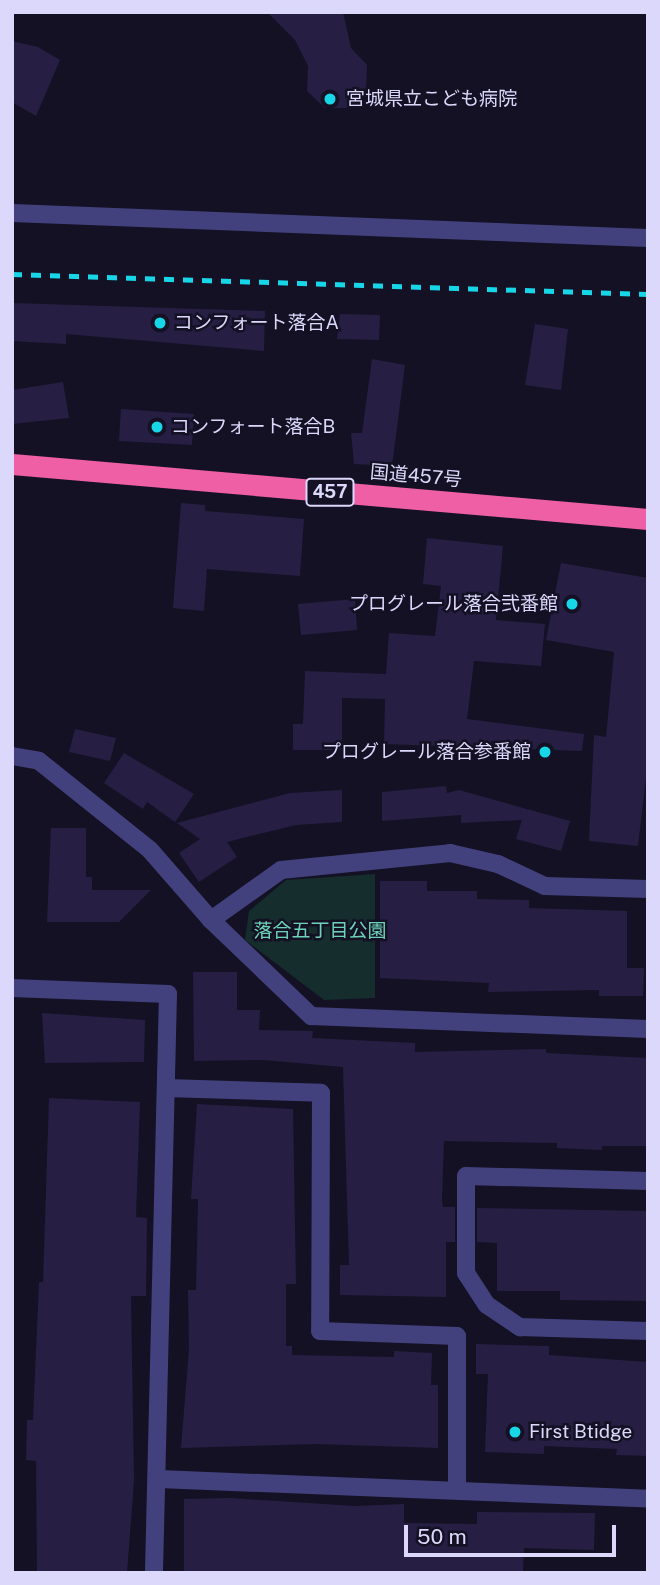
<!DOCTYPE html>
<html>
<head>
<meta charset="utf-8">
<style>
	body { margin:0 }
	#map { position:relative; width:660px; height:1585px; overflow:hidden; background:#141124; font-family:"Public Sans","Noto Sans JP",sans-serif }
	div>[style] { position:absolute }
	.green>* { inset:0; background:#152d2c }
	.building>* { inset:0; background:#261f43 }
	.minor>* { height:18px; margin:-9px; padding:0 9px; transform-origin:9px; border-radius:9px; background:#42417e }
	.highway>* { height:21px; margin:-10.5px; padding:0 10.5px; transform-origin:10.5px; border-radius:10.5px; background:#ef5fa6 }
	.rail>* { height:5px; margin-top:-2.5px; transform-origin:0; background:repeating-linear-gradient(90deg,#17d6e8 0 10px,transparent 0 19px) }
	.dots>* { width:19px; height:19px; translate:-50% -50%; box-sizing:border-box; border:4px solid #141124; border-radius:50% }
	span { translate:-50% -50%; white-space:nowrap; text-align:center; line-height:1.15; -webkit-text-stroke:5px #141124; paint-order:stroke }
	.shield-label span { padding:2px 5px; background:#141124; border:2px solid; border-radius:5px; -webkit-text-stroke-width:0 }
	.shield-label { font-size:18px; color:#dbd8fb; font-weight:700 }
	.poi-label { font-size:19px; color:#dbd8fb }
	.left { translate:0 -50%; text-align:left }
	.right { translate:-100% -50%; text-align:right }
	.street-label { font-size:19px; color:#dbd8fb }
	.park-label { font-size:19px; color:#6bd4b8 }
	.frame { position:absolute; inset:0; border:14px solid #dbd8fb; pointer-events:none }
	.scale { position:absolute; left:404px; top:1525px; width:212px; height:32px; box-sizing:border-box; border:4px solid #dbd8fb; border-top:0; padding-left:9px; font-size:21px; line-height:24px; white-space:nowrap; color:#dbd8fb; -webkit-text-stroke:5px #141124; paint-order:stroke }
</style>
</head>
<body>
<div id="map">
	<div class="green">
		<div style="clip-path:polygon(375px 874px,375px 998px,324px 1000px,245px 940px,249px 911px,286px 880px)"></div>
	</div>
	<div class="building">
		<div style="clip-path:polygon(267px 12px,343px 12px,351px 48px,367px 65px,366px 92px,349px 108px,325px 108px,307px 91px,308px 66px,295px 40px)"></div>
		<div style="clip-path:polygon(12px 41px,38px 47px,60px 60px,36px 116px,12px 102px)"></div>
		<div style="clip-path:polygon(12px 303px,265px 311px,264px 351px,66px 334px,66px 344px,12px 341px)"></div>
		<div style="clip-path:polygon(340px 314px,380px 315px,379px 340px,337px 339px)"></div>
		<div style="clip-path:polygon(535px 324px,568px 329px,561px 390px,525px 385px)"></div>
		<div style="clip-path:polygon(372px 359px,405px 365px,392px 466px,354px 464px,351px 433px,362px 433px)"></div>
		<div style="clip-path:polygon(63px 382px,69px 418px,12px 424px,12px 390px)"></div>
		<div style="clip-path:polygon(121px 409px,194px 414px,192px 445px,119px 441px)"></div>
		<div style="clip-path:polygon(181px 503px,205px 505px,205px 511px,304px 519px,300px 576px,207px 569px,204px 611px,173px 608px)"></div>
		<div style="clip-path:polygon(427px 538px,503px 546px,496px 620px,545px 624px,541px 666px,474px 661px,467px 719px,584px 734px,582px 751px,384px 744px,385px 699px,342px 698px,342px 750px,293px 750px,293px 724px,303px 724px,305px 671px,386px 674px,389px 633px,435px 636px,441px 586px,423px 584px)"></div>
		<div style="clip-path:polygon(561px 563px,648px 578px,648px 760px,638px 846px,589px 841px,594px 735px,606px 737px,614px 652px,546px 640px)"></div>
		<div style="clip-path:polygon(355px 599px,357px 630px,301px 635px,298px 604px)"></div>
		<div style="clip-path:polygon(75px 729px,116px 738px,110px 761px,69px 752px)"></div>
		<div style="clip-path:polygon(124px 753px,194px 794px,175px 822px,147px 802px,143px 809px,104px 783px)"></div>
		<div style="clip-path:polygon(446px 786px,447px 793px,459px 790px,570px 821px,561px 851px,516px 839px,522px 820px,461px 823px,461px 815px,382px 821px,382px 792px)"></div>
		<div style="clip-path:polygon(342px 790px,342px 822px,296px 825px,227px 842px,237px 857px,199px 882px,179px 853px,200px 839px,177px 823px,290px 793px)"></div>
		<div style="clip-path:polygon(51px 828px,86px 828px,86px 877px,92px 877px,92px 890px,151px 890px,119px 922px,47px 922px)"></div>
		<div style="clip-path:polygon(380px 881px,427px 881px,427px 891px,477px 891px,477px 899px,529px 900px,529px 908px,627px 911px,627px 968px,644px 968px,643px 996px,599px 996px,599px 990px,488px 992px,489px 983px,380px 978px)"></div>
		<div style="clip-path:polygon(193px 972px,237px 972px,237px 1010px,260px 1010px,259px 1030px,313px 1031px,312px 1038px,415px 1043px,415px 1052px,546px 1049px,546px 1053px,648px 1058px,648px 1146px,602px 1146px,602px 1150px,557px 1148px,557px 1143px,444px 1141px,442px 1200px,443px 1207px,455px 1207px,455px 1242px,446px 1242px,446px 1297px,340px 1295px,340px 1265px,349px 1265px,343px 1067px,263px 1060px,194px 1061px)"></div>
		<div style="clip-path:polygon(42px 1013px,145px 1020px,144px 1062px,45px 1063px)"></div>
		<div style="clip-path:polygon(49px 1098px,140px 1102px,136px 1217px,147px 1218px,146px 1296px,131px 1296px,134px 1481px,127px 1573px,37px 1573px,36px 1461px,26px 1460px,27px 1420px,33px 1420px,39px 1282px,43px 1282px)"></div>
		<div style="clip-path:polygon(197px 1104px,293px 1109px,296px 1284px,286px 1284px,286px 1346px,292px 1346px,292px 1355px,394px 1357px,394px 1351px,432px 1353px,431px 1385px,438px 1385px,438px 1448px,316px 1444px,181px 1448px,189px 1349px,188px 1290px,196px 1290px,198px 1199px,191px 1199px)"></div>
		<div style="clip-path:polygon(477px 1208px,648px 1211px,648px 1301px,560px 1300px,560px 1291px,497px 1291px,497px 1243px,477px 1242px)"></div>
		<div style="clip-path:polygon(476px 1344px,549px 1346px,549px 1355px,648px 1362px,648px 1456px,616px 1455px,617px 1449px,544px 1446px,544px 1454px,485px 1452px,488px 1374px,476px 1374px)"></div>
		<div style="clip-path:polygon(230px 1498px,355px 1506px,404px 1504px,404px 1523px,477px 1524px,477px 1512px,595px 1513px,594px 1550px,524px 1548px,523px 1573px,184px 1573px,184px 1499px)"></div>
	</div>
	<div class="minor">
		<div style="left:12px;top:213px;width:636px;rotate:2.25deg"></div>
		<div style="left:12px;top:756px;width:27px;rotate:10deg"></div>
		<div style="left:39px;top:761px;width:142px;rotate:38.7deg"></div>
		<div style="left:150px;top:850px;width:93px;rotate:48.9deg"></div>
		<div style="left:211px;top:920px;width:139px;rotate:43.8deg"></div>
		<div style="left:311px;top:1016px;width:337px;rotate:2.2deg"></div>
		<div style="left:211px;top:920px;width:86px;rotate:-35.5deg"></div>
		<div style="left:281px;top:870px;width:170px;rotate:-5.7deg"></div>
		<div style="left:450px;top:853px;width:49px;rotate:12.9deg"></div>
		<div style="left:498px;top:864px;width:52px;rotate:25.1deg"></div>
		<div style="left:545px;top:886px;width:103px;rotate:1.7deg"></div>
		<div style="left:12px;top:988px;width:156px;rotate:2.2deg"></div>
		<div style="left:168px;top:994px;width:579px;rotate:91.39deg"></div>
		<div style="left:166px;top:1088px;width:155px;rotate:1.8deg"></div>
		<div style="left:321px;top:1093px;width:238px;rotate:90.2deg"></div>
		<div style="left:320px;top:1331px;width:137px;rotate:2.1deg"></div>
		<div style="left:457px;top:1336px;width:154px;rotate:90deg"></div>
		<div style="left:648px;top:1181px;width:182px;rotate:-178.4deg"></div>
		<div style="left:466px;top:1176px;width:97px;rotate:90deg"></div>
		<div style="left:466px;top:1273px;width:38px;rotate:57deg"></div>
		<div style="left:487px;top:1305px;width:40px;rotate:34deg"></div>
		<div style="left:520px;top:1327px;width:128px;rotate:1.8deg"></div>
		<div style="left:159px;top:1479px;width:489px;rotate:2.3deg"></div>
	</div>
	<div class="highway">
		<div style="left:12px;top:464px;width:638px;rotate:4.94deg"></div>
	</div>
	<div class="rail">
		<div style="left:12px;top:274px;width:636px;rotate:1.8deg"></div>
	</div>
	<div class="dots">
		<div style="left:330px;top:99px;background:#17d6e8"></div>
		<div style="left:160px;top:323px;background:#17d6e8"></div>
		<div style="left:157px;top:427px;background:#17d6e8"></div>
		<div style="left:572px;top:604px;background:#17d6e8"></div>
		<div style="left:545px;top:752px;background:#17d6e8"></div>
		<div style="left:515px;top:1432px;background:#17d6e8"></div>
	</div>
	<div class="shield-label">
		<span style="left:330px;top:492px">457</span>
	</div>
	<div class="poi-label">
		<span class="left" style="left:346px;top:99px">宮城県立こども病院</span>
		<span class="left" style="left:174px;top:323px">コンフォート落合A</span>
		<span class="left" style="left:171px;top:427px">コンフォート落合B</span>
		<span class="right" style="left:558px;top:604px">プログレール落合弐番館</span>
		<span class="right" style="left:531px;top:752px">プログレール落合参番館</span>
		<span class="left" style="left:529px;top:1432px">First Btidge</span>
	</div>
	<div class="street-label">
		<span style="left:416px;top:476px;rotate:5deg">国道457号</span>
	</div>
	<div class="park-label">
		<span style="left:320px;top:931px">落合五丁目公園</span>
	</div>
	<div class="frame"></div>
	<div class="scale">50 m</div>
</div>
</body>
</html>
